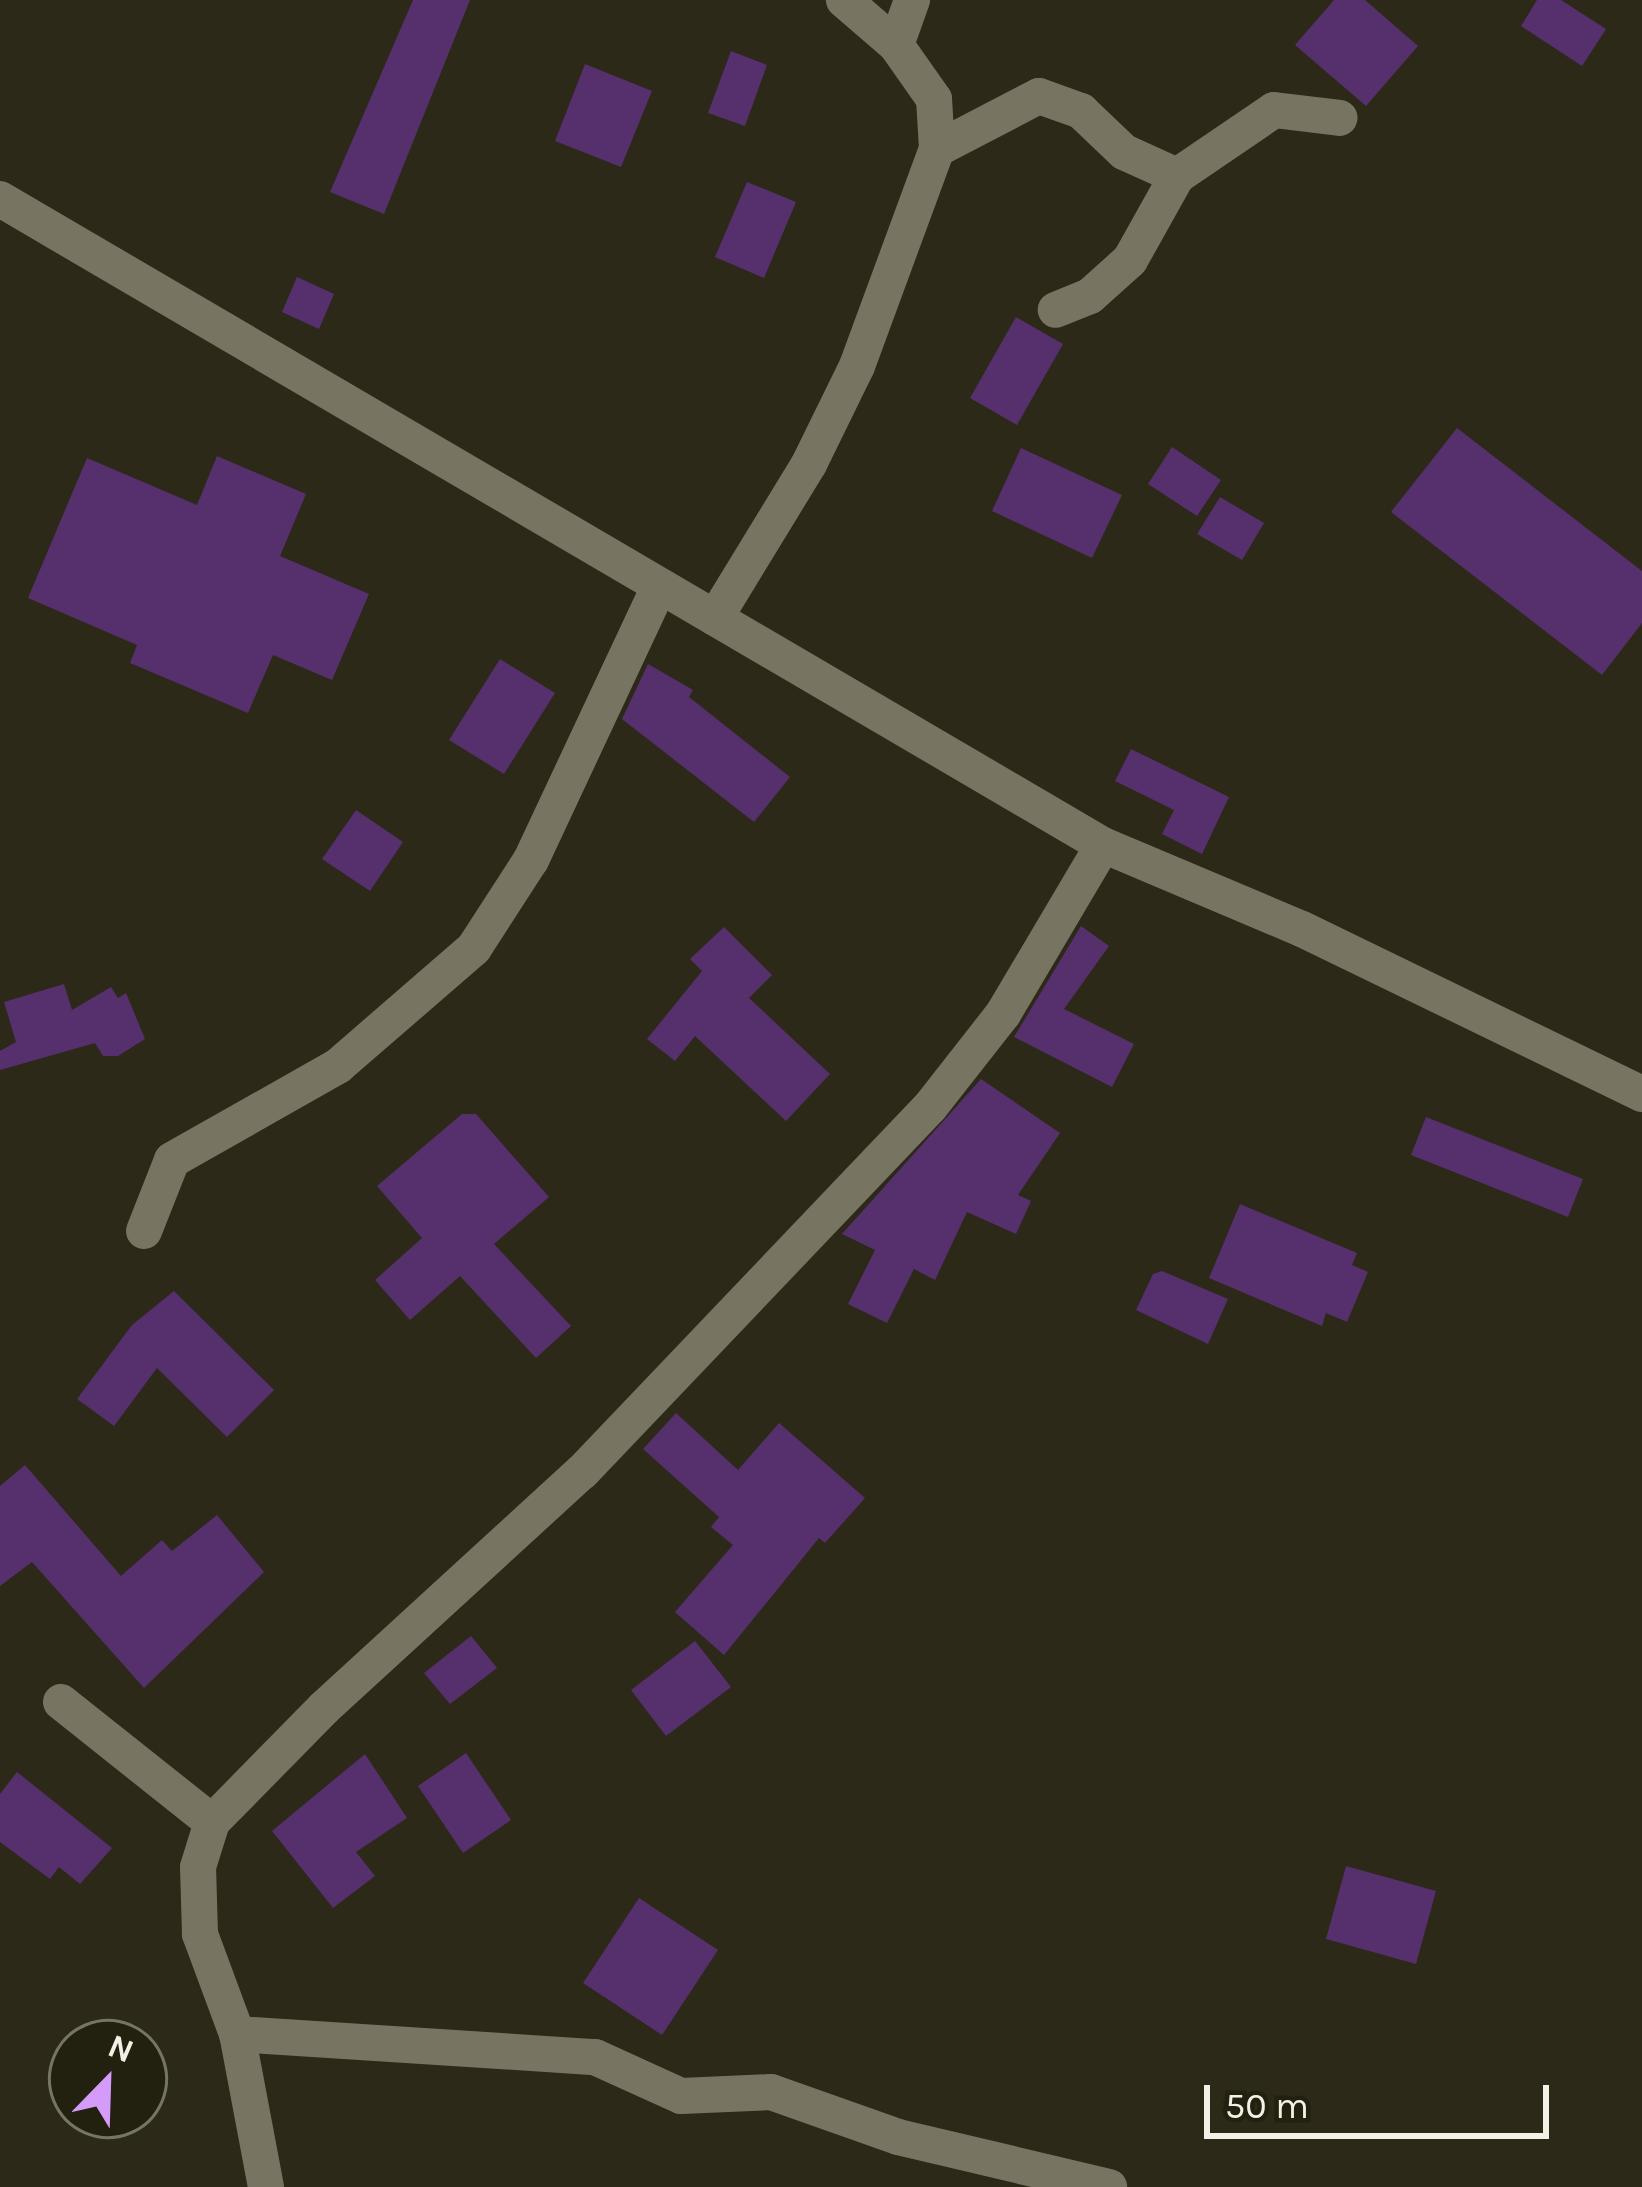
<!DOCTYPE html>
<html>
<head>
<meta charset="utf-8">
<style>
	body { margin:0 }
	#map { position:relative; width:1642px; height:2187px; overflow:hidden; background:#2c2919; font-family:Karla,sans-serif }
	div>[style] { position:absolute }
	.building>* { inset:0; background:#562f6d }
	.minor>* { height:36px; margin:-18px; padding:0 18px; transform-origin:18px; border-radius:18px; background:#777562 }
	span { translate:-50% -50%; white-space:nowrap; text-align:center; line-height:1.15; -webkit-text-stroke:9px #22200f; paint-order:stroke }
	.north { position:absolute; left:48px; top:2019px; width:120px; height:120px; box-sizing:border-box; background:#22200f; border:3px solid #767465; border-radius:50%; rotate:23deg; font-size:33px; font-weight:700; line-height:48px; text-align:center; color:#f3f1e7 }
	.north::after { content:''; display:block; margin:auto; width:42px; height:54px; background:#d59bfa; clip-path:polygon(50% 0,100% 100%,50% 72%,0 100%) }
	.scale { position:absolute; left:1204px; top:2085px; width:345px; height:54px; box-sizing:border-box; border:6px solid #f3f1e7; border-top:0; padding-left:15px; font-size:36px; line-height:42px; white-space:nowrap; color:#f3f1e7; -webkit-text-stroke:9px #22200f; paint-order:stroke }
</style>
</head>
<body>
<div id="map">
	<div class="building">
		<div style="clip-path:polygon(413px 0,470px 0,384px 214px,330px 192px)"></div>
		<div style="clip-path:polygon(1334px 0,1365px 0,1418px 46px,1366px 106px,1295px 45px)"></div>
		<div style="clip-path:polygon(1537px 0,1561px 0,1606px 29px,1582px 66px,1521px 26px)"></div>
		<div style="clip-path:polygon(731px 51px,767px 65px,745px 126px,708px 113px)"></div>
		<div style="clip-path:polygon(585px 64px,652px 91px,621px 167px,555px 141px)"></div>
		<div style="clip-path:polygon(747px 182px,796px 202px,764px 278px,715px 257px)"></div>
		<div style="clip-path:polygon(297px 277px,334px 294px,319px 329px,282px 312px)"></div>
		<div style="clip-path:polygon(1016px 317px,1063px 344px,1017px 425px,970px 398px)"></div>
		<div style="clip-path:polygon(1457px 428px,1642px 571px,1642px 623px,1602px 675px,1391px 512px)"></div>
		<div style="clip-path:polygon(1172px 447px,1221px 480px,1197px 516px,1148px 484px)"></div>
		<div style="clip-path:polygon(1021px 448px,1122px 495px,1092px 558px,992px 511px)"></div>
		<div style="clip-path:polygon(217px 456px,306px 494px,280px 556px,369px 594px,332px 680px,273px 655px,248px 713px,130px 663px,137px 645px,28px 598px,87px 458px,197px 505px)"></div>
		<div style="clip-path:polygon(1220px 497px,1264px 523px,1242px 560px,1197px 534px)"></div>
		<div style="clip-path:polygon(500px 659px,555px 693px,504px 774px,449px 740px)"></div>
		<div style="clip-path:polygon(648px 664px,693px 690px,689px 697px,790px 777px,754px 822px,622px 719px)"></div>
		<div style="clip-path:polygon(1131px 749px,1229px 797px,1202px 854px,1162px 834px,1174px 810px,1115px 781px)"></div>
		<div style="clip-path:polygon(356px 810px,403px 842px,370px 891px,322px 859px)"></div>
		<div style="clip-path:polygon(1081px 926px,1109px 946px,1064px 1009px,1134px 1044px,1112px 1087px,1014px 1037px)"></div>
		<div style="clip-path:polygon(724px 927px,772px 975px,749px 998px,830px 1074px,786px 1121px,695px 1036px,675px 1061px,647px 1039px,702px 971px,690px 959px)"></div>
		<div style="clip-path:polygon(64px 984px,72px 1010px,111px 987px,118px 998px,126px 993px,145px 1039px,118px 1056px,103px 1056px,95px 1043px,0 1070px,0 1051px,16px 1042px,4px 1002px)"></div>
		<div style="clip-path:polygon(981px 1079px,1060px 1133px,1018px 1195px,1031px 1201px,1016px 1234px,967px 1212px,935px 1280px,914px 1269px,887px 1323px,848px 1304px,875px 1250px,842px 1234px)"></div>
		<div style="clip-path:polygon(462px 1114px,476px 1114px,549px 1197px,494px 1244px,571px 1326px,536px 1358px,460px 1276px,410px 1320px,375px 1280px,422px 1238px,377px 1186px)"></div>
		<div style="clip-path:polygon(1426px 1117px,1583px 1179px,1568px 1217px,1411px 1155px)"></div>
		<div style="clip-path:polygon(1240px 1204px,1357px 1253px,1352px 1265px,1368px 1272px,1347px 1322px,1326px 1313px,1322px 1326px,1209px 1278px)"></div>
		<div style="clip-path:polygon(1162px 1271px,1228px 1299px,1208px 1344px,1136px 1310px,1153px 1274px)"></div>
		<div style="clip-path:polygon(174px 1291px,274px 1390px,227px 1437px,157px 1368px,114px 1426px,77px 1399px,132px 1325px)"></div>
		<div style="clip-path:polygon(676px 1413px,738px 1470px,779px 1423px,865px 1498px,825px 1543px,819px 1538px,724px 1655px,675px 1612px,733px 1545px,711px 1527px,719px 1517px,643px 1449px)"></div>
		<div style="clip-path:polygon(25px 1465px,121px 1576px,162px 1540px,172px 1551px,217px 1515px,264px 1572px,144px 1688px,32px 1562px,0 1586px,0 1486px)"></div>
		<div style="clip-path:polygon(471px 1636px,497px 1668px,450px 1704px,424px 1673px)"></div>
		<div style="clip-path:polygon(695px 1641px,731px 1687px,666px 1736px,631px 1690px)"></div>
		<div style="clip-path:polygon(466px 1753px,511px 1820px,463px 1853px,418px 1786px)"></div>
		<div style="clip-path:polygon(365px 1754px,407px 1818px,356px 1852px,375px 1876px,333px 1908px,272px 1831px)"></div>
		<div style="clip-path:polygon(17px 1772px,112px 1848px,80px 1884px,59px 1867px,50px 1879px,0 1842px,0 1794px)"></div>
		<div style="clip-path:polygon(1346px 1866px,1436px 1891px,1416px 1964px,1326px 1939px)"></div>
		<div style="clip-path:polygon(639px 1898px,718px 1950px,662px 2035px,583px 1983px)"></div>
	</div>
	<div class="minor">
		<div style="left:896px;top:45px;width:48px;rotate:-70.4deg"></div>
		<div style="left:937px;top:149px;width:115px;rotate:-27.5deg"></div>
		<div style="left:1039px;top:96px;width:45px;rotate:19.7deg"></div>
		<div style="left:1081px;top:111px;width:59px;rotate:43.6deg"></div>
		<div style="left:1124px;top:152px;width:58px;rotate:24.4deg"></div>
		<div style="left:1177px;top:176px;width:96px;rotate:119.2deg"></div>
		<div style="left:1130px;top:260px;width:54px;rotate:138deg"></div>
		<div style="left:1090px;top:296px;width:37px;rotate:158deg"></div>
		<div style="left:1177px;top:176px;width:117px;rotate:-34.2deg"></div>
		<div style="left:1274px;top:110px;width:66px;rotate:6.9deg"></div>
		<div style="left:0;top:199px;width:1278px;rotate:30.36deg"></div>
		<div style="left:1103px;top:845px;width:216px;rotate:22.9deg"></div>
		<div style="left:1302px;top:929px;width:378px;rotate:25.9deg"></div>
		<div style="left:715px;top:618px;width:180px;rotate:-58.6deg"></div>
		<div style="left:809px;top:464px;width:109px;rotate:-63.9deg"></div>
		<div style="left:857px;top:366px;width:231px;rotate:-69.8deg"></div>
		<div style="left:937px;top:149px;width:50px;rotate:-93.4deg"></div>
		<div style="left:934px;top:99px;width:66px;rotate:-125.1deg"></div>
		<div style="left:896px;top:45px;width:69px;rotate:-139.1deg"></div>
		<div style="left:144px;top:1231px;width:76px;rotate:-68.5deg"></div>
		<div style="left:172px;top:1160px;width:191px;rotate:-29.5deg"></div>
		<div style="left:338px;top:1066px;width:180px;rotate:-40.9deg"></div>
		<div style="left:474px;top:948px;width:105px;rotate:-57.1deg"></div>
		<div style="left:531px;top:860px;width:302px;rotate:-64.9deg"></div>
		<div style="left:61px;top:1702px;width:193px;rotate:38.5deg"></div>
		<div style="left:237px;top:2034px;width:359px;rotate:3.7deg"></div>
		<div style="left:595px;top:2057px;width:94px;rotate:24.4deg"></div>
		<div style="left:681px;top:2096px;width:90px;rotate:-2.5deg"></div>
		<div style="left:771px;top:2092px;width:135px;rotate:19.5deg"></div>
		<div style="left:898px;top:2137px;width:217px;rotate:13.3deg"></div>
		<div style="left:266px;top:2187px;width:156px;rotate:-100.7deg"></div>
		<div style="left:237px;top:2034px;width:107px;rotate:-110.3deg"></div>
		<div style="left:200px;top:1934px;width:67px;rotate:-91.7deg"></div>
		<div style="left:198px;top:1867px;width:47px;rotate:-72.7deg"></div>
		<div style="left:212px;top:1822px;width:160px;rotate:-45.5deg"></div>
		<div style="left:324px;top:1708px;width:350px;rotate:-42.5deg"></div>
		<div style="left:582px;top:1472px;width:504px;rotate:-46.37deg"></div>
		<div style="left:930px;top:1107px;width:118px;rotate:-51.9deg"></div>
		<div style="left:1003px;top:1014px;width:196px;rotate:-59.4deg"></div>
	</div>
	<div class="north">N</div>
	<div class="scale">50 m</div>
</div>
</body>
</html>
